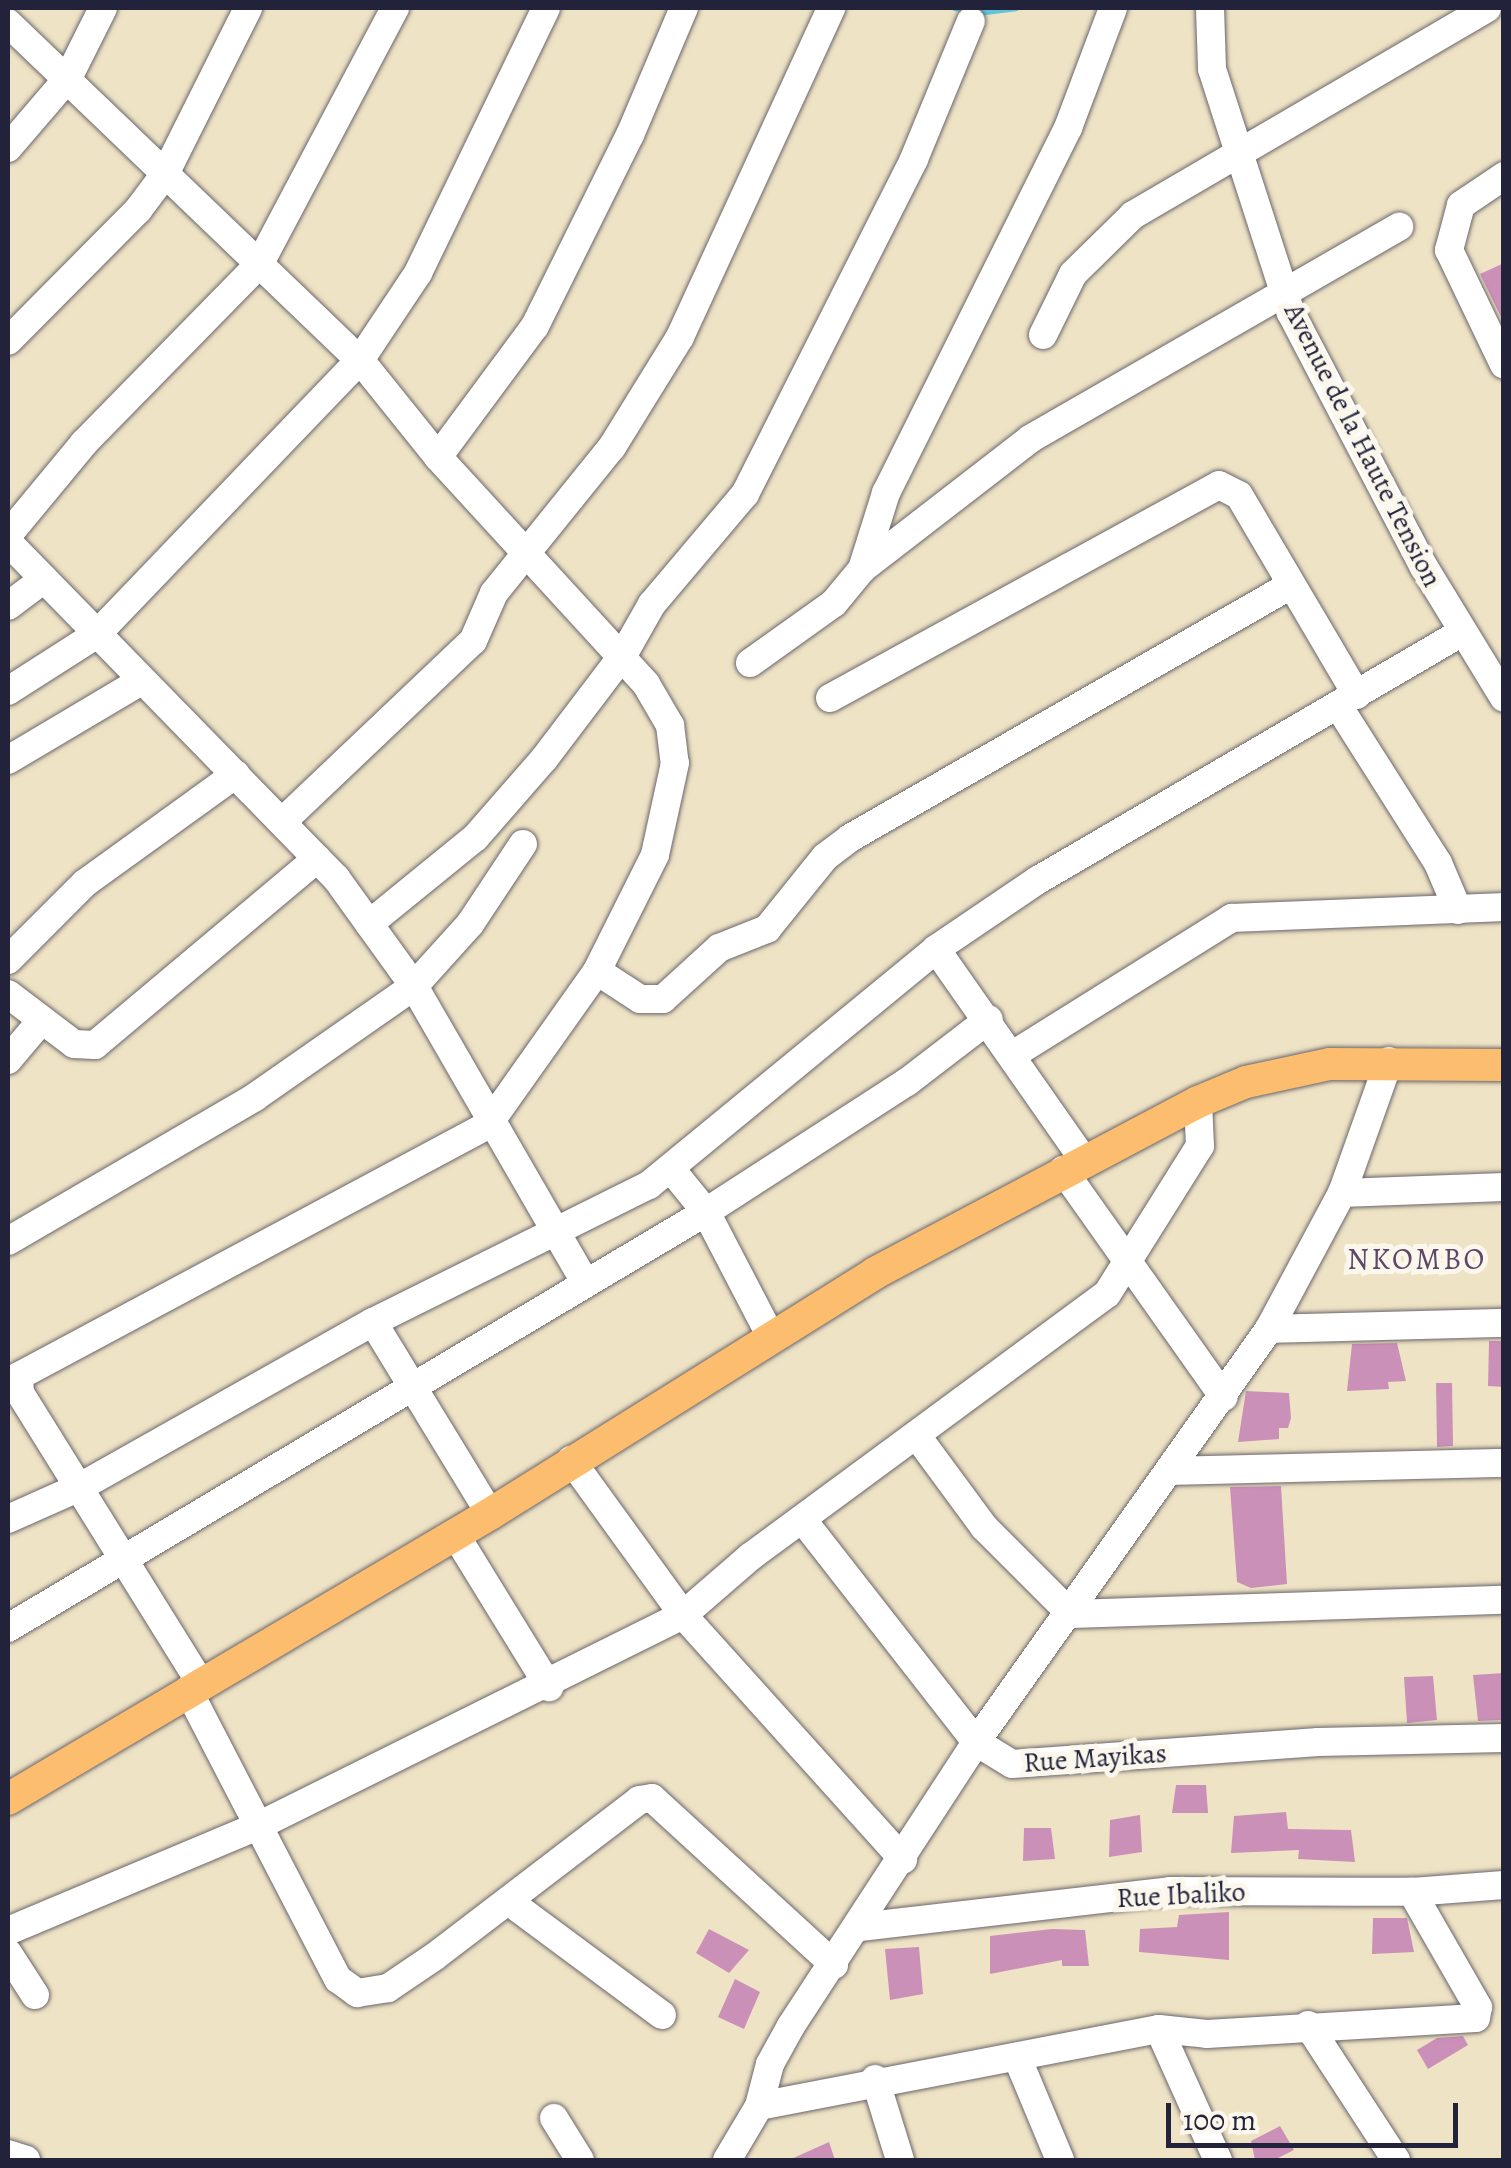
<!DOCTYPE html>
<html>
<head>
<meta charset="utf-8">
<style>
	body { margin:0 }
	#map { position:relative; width:1511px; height:2168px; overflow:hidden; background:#efe3c5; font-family:Alegreya,serif }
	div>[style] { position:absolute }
	.stream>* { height:6px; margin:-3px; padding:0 3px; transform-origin:3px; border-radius:3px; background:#5ec5db }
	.building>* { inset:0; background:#cb90b8 }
	.roads { filter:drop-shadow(0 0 2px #6a666b) drop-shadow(0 0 2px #6a666b) }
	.minor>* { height:28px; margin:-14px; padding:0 14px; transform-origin:14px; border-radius:14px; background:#fff }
	.major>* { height:32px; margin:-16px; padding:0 16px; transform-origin:16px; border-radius:16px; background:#fcbd6f }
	span { translate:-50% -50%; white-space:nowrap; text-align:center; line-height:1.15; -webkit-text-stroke:10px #fbf7ec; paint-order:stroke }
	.street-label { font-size:28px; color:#22223b }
	.neighbourhood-label { font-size:30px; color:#5d4867; letter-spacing:2.5px }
	.frame { position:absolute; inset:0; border:10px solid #22223b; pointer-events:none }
	.scale { position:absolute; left:1166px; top:2103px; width:292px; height:45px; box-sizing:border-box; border:5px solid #22223b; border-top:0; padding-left:12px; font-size:30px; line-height:35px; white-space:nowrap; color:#22223b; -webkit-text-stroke:8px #fbf7ec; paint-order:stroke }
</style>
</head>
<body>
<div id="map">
	<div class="stream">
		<div style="left:955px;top:8px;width:24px;rotate:12deg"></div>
		<div style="left:978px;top:13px;width:38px;rotate:-7deg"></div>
	</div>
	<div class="building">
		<div style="clip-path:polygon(1504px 263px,1504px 323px,1480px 274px)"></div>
		<div style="clip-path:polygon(1489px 1341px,1504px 1341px,1504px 1387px,1488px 1386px)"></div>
		<div style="clip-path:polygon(1397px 1343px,1406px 1381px,1388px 1382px,1389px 1389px,1347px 1391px,1352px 1344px)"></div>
		<div style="clip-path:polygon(1436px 1383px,1452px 1383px,1453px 1446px,1437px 1447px)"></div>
		<div style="clip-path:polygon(1246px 1391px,1289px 1393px,1291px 1418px,1288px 1428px,1279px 1428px,1279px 1439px,1238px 1442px)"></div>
		<div style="clip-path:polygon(1281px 1486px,1287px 1584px,1251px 1588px,1237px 1582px,1230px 1487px)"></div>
		<div style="clip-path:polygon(1504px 1673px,1504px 1720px,1478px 1721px,1473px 1675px)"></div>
		<div style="clip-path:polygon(1433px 1676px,1437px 1720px,1407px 1723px,1404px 1677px)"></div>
		<div style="clip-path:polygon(1176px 1785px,1206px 1785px,1208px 1813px,1172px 1813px)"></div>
		<div style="clip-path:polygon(1286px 1812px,1288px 1829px,1351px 1830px,1355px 1862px,1298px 1859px,1299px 1850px,1231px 1853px,1234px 1816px)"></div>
		<div style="clip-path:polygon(1140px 1815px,1142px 1852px,1109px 1857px,1110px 1820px)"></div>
		<div style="clip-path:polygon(1024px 1828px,1051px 1828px,1055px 1859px,1023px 1861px)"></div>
		<div style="clip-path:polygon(1229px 1912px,1229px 1960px,1139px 1952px,1140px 1929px,1177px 1927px,1179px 1915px)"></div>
		<div style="clip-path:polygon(1373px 1918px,1407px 1918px,1414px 1952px,1372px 1954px)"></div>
		<div style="clip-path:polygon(709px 1929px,749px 1950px,729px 1973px,696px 1953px)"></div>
		<div style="clip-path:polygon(1052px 1929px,1085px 1930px,1089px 1966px,1062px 1966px,1062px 1960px,990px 1974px,990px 1936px)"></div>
		<div style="clip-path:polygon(919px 1947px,923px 1994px,890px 2000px,885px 1949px)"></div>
		<div style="clip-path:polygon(735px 1979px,760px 1992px,744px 2029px,718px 2017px)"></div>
		<div style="clip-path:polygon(1463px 2036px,1468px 2045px,1428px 2069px,1417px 2050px,1437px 2038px)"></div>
		<div style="clip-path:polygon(1280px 2126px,1294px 2150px,1274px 2160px,1255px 2160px,1251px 2141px)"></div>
		<div style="clip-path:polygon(829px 2142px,835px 2160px,789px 2160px)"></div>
	</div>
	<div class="roads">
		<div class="minor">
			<div style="left:1210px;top:8px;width:61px;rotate:88.1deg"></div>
			<div style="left:1212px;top:69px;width:256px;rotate:72.1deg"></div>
			<div style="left:1291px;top:313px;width:287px;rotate:62.4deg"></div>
			<div style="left:1424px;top:567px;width:153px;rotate:58.6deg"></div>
			<div style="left:8px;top:23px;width:487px;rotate:43.8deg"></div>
			<div style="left:360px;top:360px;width:124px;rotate:51.2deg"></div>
			<div style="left:438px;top:457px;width:308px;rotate:47.5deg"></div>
			<div style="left:646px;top:684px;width:48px;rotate:59.7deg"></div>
			<div style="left:670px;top:725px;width:38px;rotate:83deg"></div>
			<div style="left:675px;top:763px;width:94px;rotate:102.3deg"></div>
			<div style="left:655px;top:855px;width:130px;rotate:116.6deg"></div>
			<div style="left:597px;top:971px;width:189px;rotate:125.3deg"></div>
			<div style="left:488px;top:1125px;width:532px;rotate:151.85deg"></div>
			<div style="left:19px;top:1376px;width:17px;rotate:87deg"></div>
			<div style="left:20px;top:1393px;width:340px;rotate:58.1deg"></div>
			<div style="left:8px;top:148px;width:92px;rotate:-49.4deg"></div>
			<div style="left:68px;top:78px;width:78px;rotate:-63.4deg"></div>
			<div style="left:1504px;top:176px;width:52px;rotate:146deg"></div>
			<div style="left:1461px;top:205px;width:47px;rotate:104.9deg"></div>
			<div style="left:1449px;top:250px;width:127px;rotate:64.4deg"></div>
			<div style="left:1043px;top:335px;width:68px;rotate:-63.8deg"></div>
			<div style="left:1073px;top:274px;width:84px;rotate:-44.5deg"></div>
			<div style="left:1133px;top:215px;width:410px;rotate:-30.3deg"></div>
			<div style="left:8px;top:341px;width:185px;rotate:-45.2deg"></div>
			<div style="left:138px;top:210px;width:45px;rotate:-53.1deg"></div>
			<div style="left:165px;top:174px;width:186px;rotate:-63.4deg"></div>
			<div style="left:438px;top:457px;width:163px;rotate:-53.5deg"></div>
			<div style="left:535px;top:326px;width:213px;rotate:-63.6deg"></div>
			<div style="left:630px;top:135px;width:138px;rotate:-67deg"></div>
			<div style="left:8px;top:535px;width:119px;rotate:-50.4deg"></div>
			<div style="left:84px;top:443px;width:252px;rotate:-45.6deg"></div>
			<div style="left:260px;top:263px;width:289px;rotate:-62.1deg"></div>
			<div style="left:8px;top:542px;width:470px;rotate:45.7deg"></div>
			<div style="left:336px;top:878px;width:133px;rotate:54.2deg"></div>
			<div style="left:414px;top:986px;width:342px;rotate:60deg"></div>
			<div style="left:862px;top:569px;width:80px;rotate:-72.5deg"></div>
			<div style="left:886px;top:493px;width:408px;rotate:-63.5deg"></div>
			<div style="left:1068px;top:128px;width:128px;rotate:-69.4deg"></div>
			<div style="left:8px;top:606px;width:45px;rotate:-36.9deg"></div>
			<div style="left:750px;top:663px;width:103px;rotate:-35.5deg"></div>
			<div style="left:834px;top:603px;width:44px;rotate:-50.5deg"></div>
			<div style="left:862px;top:569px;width:212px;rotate:-37.7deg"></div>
			<div style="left:1030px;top:439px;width:426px;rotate:-29.9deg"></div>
			<div style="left:8px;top:691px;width:106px;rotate:-32.6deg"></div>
			<div style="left:97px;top:634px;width:380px;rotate:-46.2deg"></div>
			<div style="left:360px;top:360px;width:105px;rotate:-56.3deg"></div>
			<div style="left:418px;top:273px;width:294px;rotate:-64.2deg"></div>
			<div style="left:830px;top:698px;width:443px;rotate:-28.7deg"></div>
			<div style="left:1219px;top:485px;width:22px;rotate:27deg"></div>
			<div style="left:1239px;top:495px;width:232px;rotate:59.5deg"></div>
			<div style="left:1339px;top:707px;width:185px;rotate:57.6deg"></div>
			<div style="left:1438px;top:863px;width:51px;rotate:66.9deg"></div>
			<div style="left:8px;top:760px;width:155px;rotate:-30.7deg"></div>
			<div style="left:282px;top:822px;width:263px;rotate:-43.5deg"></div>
			<div style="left:473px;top:641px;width:52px;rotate:-66.4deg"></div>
			<div style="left:494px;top:593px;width:188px;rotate:-51.1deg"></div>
			<div style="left:612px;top:447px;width:129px;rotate:-58.3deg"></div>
			<div style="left:680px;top:337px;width:362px;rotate:-65.3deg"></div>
			<div style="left:369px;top:924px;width:136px;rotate:-39.1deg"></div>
			<div style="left:475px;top:838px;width:105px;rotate:-48.9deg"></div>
			<div style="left:544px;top:759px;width:131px;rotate:-52.8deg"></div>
			<div style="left:623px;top:655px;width:59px;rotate:-60.4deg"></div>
			<div style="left:652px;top:604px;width:144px;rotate:-49.8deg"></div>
			<div style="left:745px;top:494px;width:375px;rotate:-63.2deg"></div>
			<div style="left:914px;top:159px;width:149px;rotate:-67.6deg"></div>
			<div style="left:936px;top:949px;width:256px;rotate:55deg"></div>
			<div style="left:8px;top:960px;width:109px;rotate:-45deg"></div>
			<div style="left:85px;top:883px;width:186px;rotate:-35.8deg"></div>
			<div style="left:597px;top:971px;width:51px;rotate:33.1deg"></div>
			<div style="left:640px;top:999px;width:23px"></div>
			<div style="left:663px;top:999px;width:76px;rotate:-42.3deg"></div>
			<div style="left:719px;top:948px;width:52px;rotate:-21.6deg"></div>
			<div style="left:767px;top:929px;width:92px;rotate:-51.1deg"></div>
			<div style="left:825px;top:857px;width:31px;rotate:-37deg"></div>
			<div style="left:850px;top:838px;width:508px;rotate:-29.84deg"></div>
			<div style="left:8px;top:994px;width:83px;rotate:37.1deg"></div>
			<div style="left:74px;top:1044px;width:21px;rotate:3deg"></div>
			<div style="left:95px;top:1045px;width:290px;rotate:-40deg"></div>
			<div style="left:1014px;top:1054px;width:257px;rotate:-32deg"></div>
			<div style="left:1232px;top:918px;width:272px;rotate:-2.3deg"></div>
			<div style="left:8px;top:1060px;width:51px;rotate:-49.8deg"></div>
			<div style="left:671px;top:1169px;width:55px;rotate:50.9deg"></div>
			<div style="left:706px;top:1212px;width:141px;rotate:62.5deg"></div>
			<div style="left:1063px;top:1170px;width:278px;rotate:54.7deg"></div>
			<div style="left:1342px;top:1193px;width:162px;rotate:-2.1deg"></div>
			<div style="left:8px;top:1241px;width:286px;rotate:-30.2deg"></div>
			<div style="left:255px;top:1097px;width:194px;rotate:-34.9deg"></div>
			<div style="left:414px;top:986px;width:84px;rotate:-47.9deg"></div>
			<div style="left:470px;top:924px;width:96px;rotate:-56.5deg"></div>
			<div style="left:373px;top:1322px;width:225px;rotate:58.6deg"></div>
			<div style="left:1269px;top:1329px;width:235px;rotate:-1.5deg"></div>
			<div style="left:917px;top:1436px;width:113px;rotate:53.6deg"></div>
			<div style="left:984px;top:1527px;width:123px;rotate:45deg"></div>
			<div style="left:1071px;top:1614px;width:433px;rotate:-1.9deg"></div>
			<div style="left:571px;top:1460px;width:191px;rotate:54.1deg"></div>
			<div style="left:683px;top:1615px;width:329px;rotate:48deg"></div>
			<div style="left:1171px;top:1471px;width:333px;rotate:-1.4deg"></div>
			<div style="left:8px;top:1519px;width:79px;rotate:-24deg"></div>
			<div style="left:80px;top:1487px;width:336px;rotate:-29.4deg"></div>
			<div style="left:373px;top:1322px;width:308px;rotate:-26.4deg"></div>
			<div style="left:649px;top:1185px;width:372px;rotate:-39.4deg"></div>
			<div style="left:936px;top:949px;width:123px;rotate:-34.1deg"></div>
			<div style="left:1038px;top:880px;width:491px;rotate:-30.3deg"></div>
			<div style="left:802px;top:1519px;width:283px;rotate:52deg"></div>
			<div style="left:976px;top:1742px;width:42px;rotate:31.4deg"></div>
			<div style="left:1012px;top:1764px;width:307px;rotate:-4.1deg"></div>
			<div style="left:1318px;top:1742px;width:186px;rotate:-1.2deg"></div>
			<div style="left:455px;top:1534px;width:180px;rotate:58.4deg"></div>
			<div style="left:8px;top:1628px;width:813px;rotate:-30.79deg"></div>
			<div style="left:706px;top:1212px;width:239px;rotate:-32.9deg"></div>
			<div style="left:907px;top:1082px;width:103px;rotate:-37.5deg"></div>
			<div style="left:188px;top:1690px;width:326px;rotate:62.6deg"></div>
			<div style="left:338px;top:1979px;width:24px;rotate:36deg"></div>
			<div style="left:357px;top:1993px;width:31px;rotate:-9deg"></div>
			<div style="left:388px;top:1988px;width:55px;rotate:-34deg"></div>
			<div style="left:434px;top:1957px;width:258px;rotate:-37.4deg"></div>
			<div style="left:639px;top:1800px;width:13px;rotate:-9deg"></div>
			<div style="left:652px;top:1798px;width:247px;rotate:42.5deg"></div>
			<div style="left:511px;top:1903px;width:188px;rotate:36.6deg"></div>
			<div style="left:860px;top:1927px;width:312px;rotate:-6.6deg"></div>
			<div style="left:1170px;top:1891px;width:242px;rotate:0.2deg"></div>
			<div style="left:1412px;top:1892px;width:92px;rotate:-4.4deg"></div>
			<div style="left:8px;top:1931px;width:271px;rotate:-22.8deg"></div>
			<div style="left:258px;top:1826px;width:474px;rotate:-26.4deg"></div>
			<div style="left:683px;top:1615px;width:89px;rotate:-40.9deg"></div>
			<div style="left:750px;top:1557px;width:443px;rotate:-36.4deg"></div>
			<div style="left:1107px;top:1294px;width:175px;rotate:-57.9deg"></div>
			<div style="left:1200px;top:1146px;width:44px;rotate:-92.6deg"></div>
			<div style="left:8px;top:1953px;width:50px;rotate:57.3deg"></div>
			<div style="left:1308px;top:2025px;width:161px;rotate:56.9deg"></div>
			<div style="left:1159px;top:2029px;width:144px;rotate:65.8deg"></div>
			<div style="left:1017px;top:2057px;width:112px;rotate:67.3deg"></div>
			<div style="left:875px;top:2079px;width:85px;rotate:72.8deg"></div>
			<div style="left:759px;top:2106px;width:407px;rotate:-10.9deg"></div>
			<div style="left:1159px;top:2029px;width:48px;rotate:5.9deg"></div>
			<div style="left:1207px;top:2034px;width:269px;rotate:-3.4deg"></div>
			<div style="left:1476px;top:2018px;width:11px;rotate:-80deg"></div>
			<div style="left:1478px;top:2007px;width:133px;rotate:-119.9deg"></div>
			<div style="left:554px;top:2118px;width:49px;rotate:58.2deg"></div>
			<div style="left:8px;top:2154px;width:19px;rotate:18deg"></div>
			<div style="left:727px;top:2160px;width:63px;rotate:-59.3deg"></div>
			<div style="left:759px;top:2106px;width:43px;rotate:-75.3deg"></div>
			<div style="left:770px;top:2064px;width:43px;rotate:-61.1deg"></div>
			<div style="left:791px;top:2026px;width:339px;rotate:-56.9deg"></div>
			<div style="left:976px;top:1742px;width:506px;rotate:-54.65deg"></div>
			<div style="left:1269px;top:1329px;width:154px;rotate:-61.8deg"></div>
			<div style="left:1342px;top:1193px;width:140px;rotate:-70.4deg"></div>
		</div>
		<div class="major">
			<div style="left:8px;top:1799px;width:560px;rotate:-30.6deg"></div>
			<div style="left:490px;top:1514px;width:454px;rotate:-32deg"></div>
			<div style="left:875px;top:1273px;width:365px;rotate:-27.9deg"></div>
			<div style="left:1198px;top:1102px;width:52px;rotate:-22.6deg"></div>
			<div style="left:1246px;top:1082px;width:86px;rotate:-12.1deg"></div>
			<div style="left:1330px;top:1064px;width:174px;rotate:0.3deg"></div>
		</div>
	</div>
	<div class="street-label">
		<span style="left:1363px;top:445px;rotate:63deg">Avenue de la Haute Tension</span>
		<span style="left:1095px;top:1758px;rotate:-4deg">Rue Mayikas</span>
		<span style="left:1181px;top:1895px;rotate:-3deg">Rue Ibaliko</span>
	</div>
	<div class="neighbourhood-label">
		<span style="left:1417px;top:1259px">NKOMBO</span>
	</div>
	<div class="frame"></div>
	<div class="scale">100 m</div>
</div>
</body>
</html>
